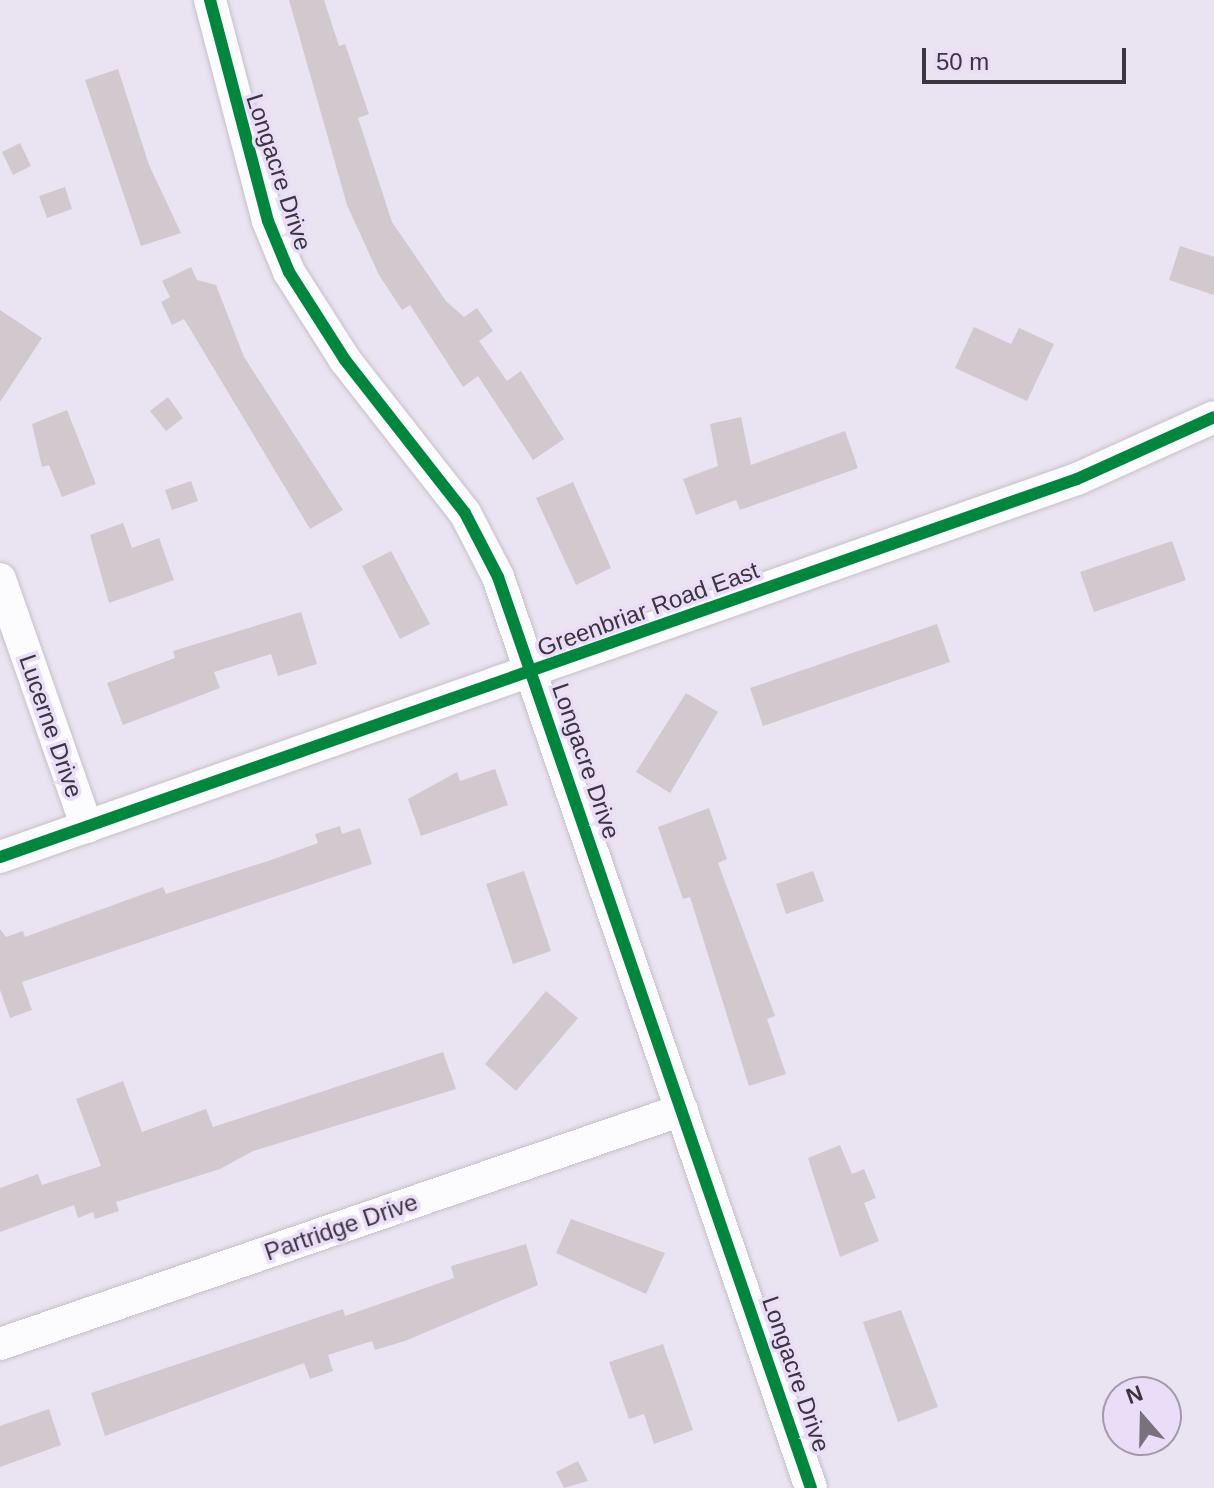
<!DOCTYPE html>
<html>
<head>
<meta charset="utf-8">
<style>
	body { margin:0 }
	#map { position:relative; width:1214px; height:1488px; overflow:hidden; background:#eae3f1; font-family:Arial,sans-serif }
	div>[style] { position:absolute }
	.building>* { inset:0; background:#d2c9ce }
	.roads { filter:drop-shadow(0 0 2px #c6c0cb) drop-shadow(0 0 2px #c6c0cb) }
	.street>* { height:32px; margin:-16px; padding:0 16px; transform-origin:16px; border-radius:16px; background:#fcfbfd }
	.cycleway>* { height:12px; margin:-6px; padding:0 6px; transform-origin:6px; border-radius:6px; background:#00873e }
	span { translate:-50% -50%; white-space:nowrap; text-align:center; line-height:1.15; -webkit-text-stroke:7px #eaddf7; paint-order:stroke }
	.street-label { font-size:24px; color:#3b3540 }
	.north { position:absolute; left:1102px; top:1376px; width:80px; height:80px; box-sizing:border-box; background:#eaddf7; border:2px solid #a49aae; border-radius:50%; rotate:340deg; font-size:22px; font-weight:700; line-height:32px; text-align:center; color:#3b3540 }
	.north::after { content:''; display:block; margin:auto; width:28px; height:36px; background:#78727e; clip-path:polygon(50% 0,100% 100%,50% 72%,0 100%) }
	.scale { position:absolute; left:922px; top:48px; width:204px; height:36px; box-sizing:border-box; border:4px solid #3b3540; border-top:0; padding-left:10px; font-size:24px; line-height:28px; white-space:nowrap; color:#3b3540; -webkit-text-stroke:6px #eaddf7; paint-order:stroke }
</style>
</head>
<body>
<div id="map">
	<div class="building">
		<div style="clip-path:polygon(289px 0,324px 0,339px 46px,345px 44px,369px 114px,358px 118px,392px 222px,446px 301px,464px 317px,477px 308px,493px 331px,479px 341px,507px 381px,521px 371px,564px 439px,533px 460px,478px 376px,463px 387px,410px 305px,402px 310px,379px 275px,347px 205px)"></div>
		<div style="clip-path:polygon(118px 69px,149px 165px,181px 233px,141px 246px,85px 80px)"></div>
		<div style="clip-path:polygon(20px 143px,31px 166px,13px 175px,2px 152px)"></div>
		<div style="clip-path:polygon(65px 187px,72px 209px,47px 218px,39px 196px)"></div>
		<div style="clip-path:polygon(1180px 246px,1214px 257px,1214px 295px,1169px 280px)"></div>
		<div style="clip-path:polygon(191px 267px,197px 280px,216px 285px,244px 357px,343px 510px,310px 529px,184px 319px,172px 325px,161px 302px,170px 297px,162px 281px)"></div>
		<div style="clip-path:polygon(0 310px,42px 338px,0 402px)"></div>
		<div style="clip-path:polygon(974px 327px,1011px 344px,1019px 328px,1054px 344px,1027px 401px,955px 368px)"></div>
		<div style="clip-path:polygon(168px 397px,183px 418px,166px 431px,150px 411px)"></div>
		<div style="clip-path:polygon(67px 410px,96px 484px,62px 497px,49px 465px,42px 467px,32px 424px)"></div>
		<div style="clip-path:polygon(741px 417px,751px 465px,845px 431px,858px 468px,740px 510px,736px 500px,696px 515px,683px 479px,718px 466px,710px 424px)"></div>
		<div style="clip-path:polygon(191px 481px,198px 501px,172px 510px,165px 490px)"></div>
		<div style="clip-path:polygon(573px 482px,611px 568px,576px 585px,536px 498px)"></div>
		<div style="clip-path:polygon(123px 523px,132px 548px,159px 538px,174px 580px,109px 603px,90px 535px)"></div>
		<div style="clip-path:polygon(1172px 541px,1186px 580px,1094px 612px,1080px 572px)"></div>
		<div style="clip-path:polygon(391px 551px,430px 624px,400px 639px,362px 566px)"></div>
		<div style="clip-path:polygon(301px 612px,317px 664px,278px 676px,271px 654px,214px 672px,220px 688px,123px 725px,107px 683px,175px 658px,173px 651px)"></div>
		<div style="clip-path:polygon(937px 624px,950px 662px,763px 726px,750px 688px)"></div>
		<div style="clip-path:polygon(686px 693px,718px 712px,670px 793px,636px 772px)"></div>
		<div style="clip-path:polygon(495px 769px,508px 805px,421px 836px,408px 799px,457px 772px,460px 781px)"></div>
		<div style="clip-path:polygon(709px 808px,727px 859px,718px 863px,775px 1016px,767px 1019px,786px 1074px,749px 1086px,690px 897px,683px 899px,658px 827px)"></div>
		<div style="clip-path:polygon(340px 826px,342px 834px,360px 828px,372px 864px,22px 982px,32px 1010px,10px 1018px,0 990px,0 929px,6px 937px,23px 931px,25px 937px,163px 887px,166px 894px,271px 860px,318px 843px,315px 834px)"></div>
		<div style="clip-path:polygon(524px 871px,551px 951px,513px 964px,486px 884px)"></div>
		<div style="clip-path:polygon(813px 871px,824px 901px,786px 914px,776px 884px)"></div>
		<div style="clip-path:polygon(546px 991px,578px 1018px,516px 1091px,485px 1064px)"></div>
		<div style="clip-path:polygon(443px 1052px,456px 1089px,253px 1151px,220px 1169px,116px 1202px,119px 1211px,95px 1219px,93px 1212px,78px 1218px,74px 1205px,0 1232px,0 1188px,38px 1174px,42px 1185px,101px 1166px,76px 1099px,123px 1081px,142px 1132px,206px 1109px,213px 1127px)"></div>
		<div style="clip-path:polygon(840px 1145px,852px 1174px,864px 1169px,876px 1198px,864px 1203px,879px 1241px,840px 1257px,808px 1158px)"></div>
		<div style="clip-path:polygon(571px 1219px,665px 1253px,646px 1294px,556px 1253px)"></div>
		<div style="clip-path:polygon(526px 1244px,538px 1285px,405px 1341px,375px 1350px,372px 1341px,328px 1355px,333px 1371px,310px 1379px,304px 1363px,105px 1436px,91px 1393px,343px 1309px,345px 1316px,454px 1278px,451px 1266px)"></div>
		<div style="clip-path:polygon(901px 1310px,938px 1407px,898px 1422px,863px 1322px)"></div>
		<div style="clip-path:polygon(663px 1344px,693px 1430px,654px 1444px,644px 1414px,629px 1419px,609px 1362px)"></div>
		<div style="clip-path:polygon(49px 1409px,61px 1445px,0 1467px,0 1426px)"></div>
		<div style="clip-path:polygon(578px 1461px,588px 1481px,564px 1488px,556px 1472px)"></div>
	</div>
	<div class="roads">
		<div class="street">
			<div style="left:210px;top:0;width:228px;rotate:75.3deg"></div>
			<div style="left:268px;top:221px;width:55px;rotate:67.6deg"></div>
			<div style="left:289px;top:272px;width:104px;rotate:57.5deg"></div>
			<div style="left:345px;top:360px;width:194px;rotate:51.9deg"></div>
			<div style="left:465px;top:513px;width:72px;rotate:62.7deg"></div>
			<div style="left:498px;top:577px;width:963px;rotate:71.04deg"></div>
			<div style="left:0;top:579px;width:263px;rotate:70.7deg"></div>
			<div style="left:0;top:857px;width:1141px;rotate:-19.34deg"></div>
			<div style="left:1077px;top:479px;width:150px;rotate:-24.3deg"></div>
			<div style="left:0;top:1344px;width:721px;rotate:-18.94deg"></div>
		</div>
	</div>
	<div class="cycleway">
		<div style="left:210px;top:0;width:228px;rotate:75.3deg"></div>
		<div style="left:268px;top:221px;width:55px;rotate:67.6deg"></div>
		<div style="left:289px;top:272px;width:104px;rotate:57.5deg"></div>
		<div style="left:345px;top:360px;width:194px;rotate:51.9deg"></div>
		<div style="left:465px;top:513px;width:72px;rotate:62.7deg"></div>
		<div style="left:498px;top:577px;width:963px;rotate:71.04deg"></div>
		<div style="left:0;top:857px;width:1141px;rotate:-19.34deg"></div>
		<div style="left:1077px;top:479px;width:150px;rotate:-24.3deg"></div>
	</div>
	<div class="street-label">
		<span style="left:279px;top:172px;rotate:72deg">Longacre Drive</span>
		<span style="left:648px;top:609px;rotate:-20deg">Greenbriar Road East</span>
		<span style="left:51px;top:726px;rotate:71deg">Lucerne Drive</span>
		<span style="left:586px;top:761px;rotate:71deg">Longacre Drive</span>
		<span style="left:341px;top:1227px;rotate:-19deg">Partridge Drive</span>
		<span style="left:796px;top:1374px;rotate:71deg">Longacre Drive</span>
	</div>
	<div class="north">N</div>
	<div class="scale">50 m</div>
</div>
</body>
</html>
